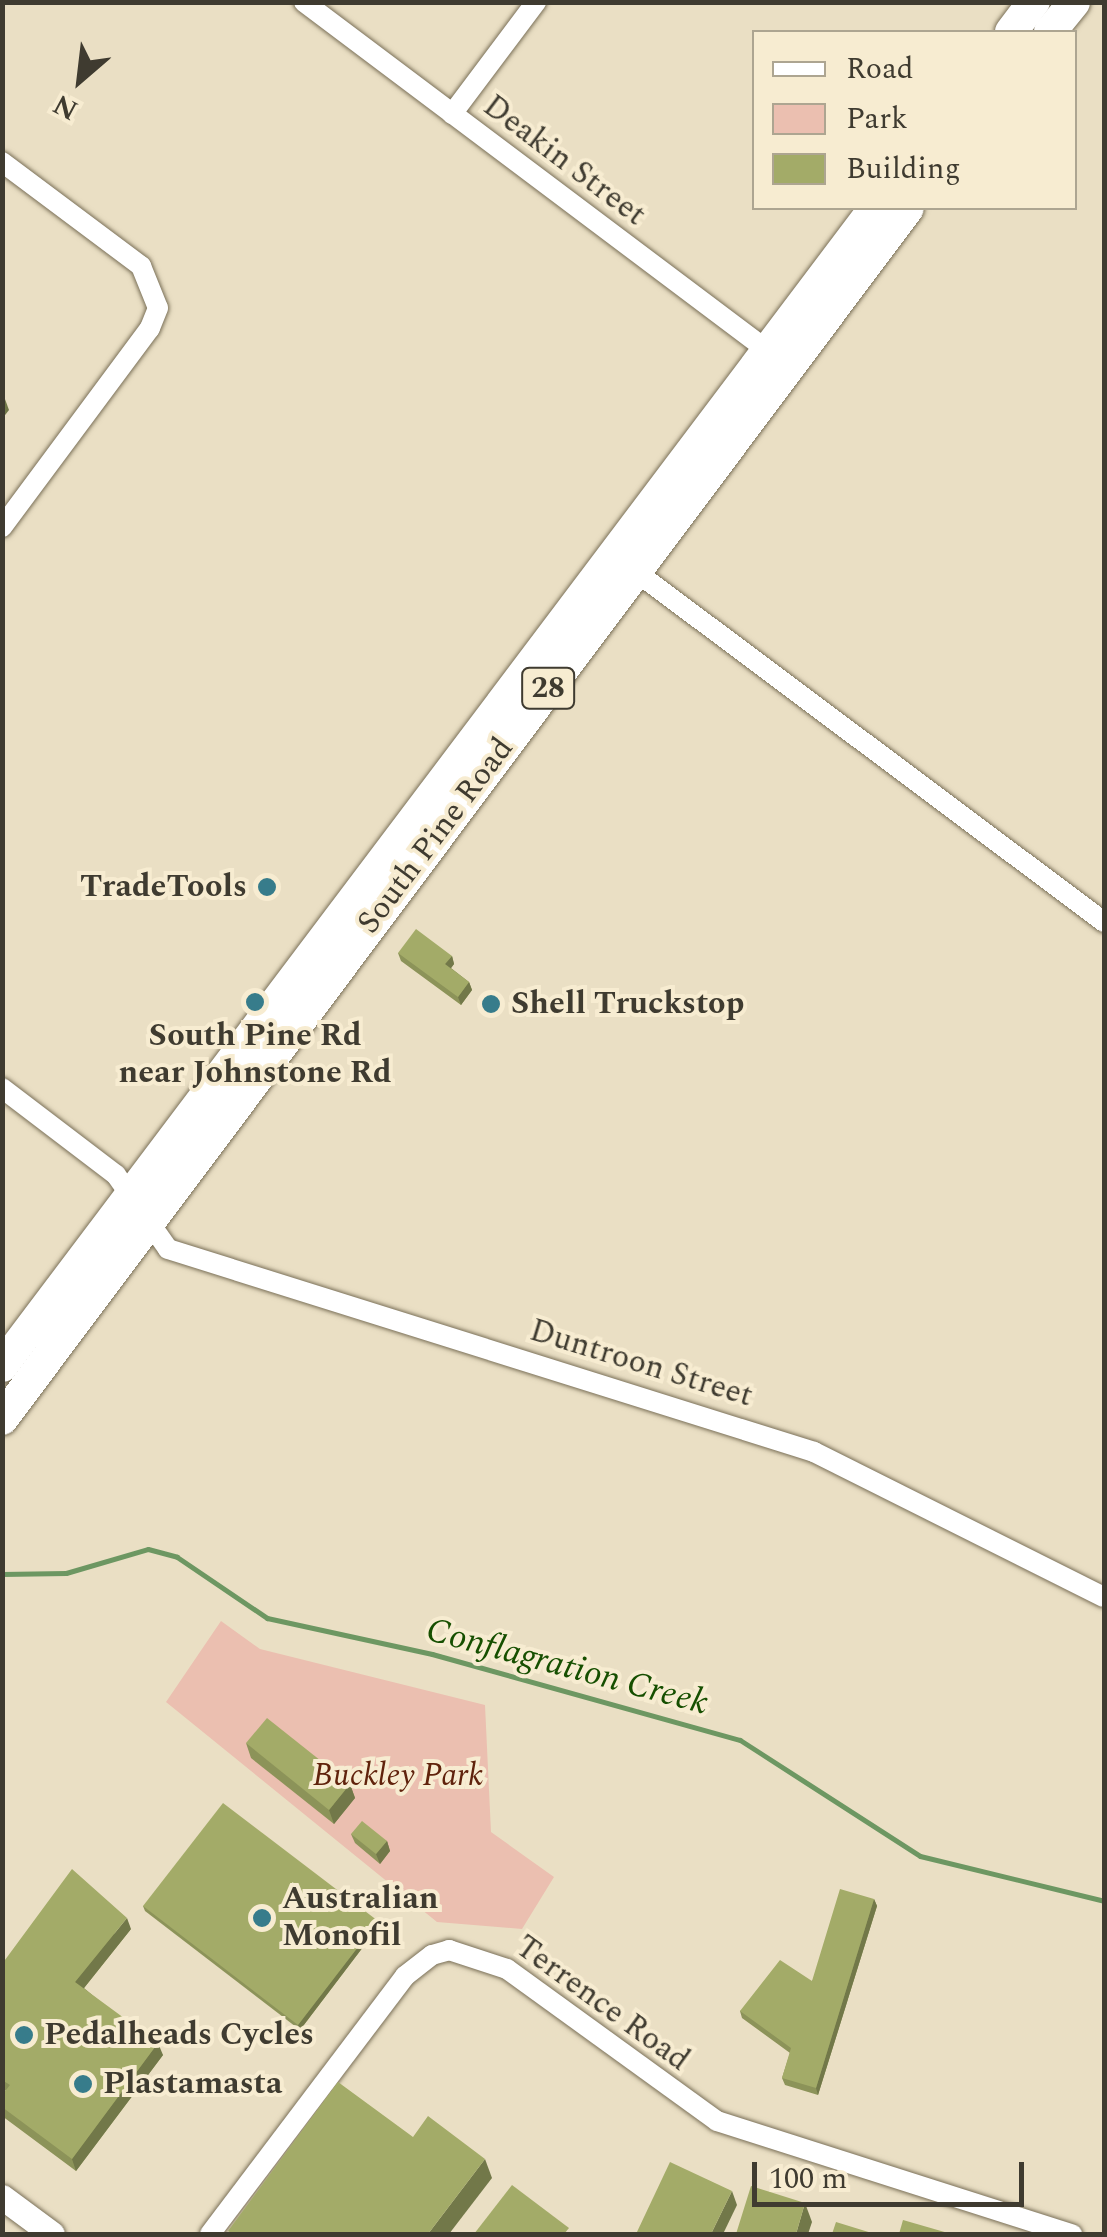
<!DOCTYPE html>
<html>
<head>
<meta charset="utf-8">
<style>
	body { margin:0 }
	#map { position:relative; width:1107px; height:2237px; overflow:hidden; background:#eadfc4; font-family:Spectral,serif }
	div>[style] { position:absolute }
	.green>* { inset:0; background:#ebbfb0 }
	.stream>* { height:5px; margin:-2.5px; padding:0 2.5px; transform-origin:2.5px; border-radius:2.5px; background:#6d9762 }
	.roads { filter:drop-shadow(0 0 2px #7a7058) drop-shadow(0 0 2px #7a7058) }
	.minor>* { height:20px; margin:-10px; padding:0 10px; transform-origin:10px; border-radius:10px; background:#fff }
	.tertiary>* { height:25px; margin:-12.5px; padding:0 12.5px; transform-origin:12.5px; border-radius:12.5px; background:#fff }
	.trunk>* { height:32px; margin:-16px; padding:0 16px; transform-origin:16px; border-radius:16px; background:#fff }
	.wall>* { inset:0; background:#8c9359 }
	.shaded-wall>* { inset:0; background:#727849 }
	.building>* { inset:0; background:#a3ab68 }
	.dots>* { width:28px; height:28px; translate:-50% -50%; box-sizing:border-box; border:5px solid #f7ecd1; border-radius:50% }
	span { translate:-50% -50%; white-space:nowrap; text-align:center; line-height:1.15; -webkit-text-stroke:8px #f7ecd1; paint-order:stroke }
	.shield-label span { padding:2px 8px; background:#f7ecd1; border:2px solid; border-radius:8px; -webkit-text-stroke-width:0 }
	.shield-label { font-size:30px; color:#3f3b30; font-weight:700 }
	.street-label { font-size:32px; color:#3f3b30 }
	.poi-label { font-size:32px; color:#3f3b30; font-weight:700 }
	.right { translate:-100% -50%; text-align:right }
	.left { translate:0 -50%; text-align:left }
	.park-label { font-size:32px; color:#60220c; font-style:italic }
	.water-label { font-size:35px; color:#164f00; font-style:italic }
	.frame { position:absolute; inset:0; border:5px solid #3f3b30; pointer-events:none }
	.legend { position:absolute; left:752px; top:30px; width:325px; height:180px; box-sizing:border-box; background:#f7ecd1; border:2px solid #ada591; margin:0; padding:12px 18px; list-style:none; font-size:30px; color:#3f3b30 }
	.legend li { display:flex; align-items:center; gap:20px; height:50px }
	.legend b { width:50px; border:2px solid #ada591 }
	.north { position:absolute; left:30px; top:30px; width:100px; height:100px; -webkit-text-stroke:8px #f7ecd1; paint-order:stroke; rotate:208deg; font-size:28px; font-weight:700; line-height:40px; text-align:center; color:#3f3b30 }
	.north::after { content:''; display:block; margin:auto; width:35px; height:45px; background:#3f3b30; clip-path:polygon(50% 0,100% 100%,50% 72%,0 100%) }
	.scale { position:absolute; left:752px; top:2162px; width:272px; height:45px; box-sizing:border-box; border:5px solid #3f3b30; border-top:0; padding-left:12px; font-size:30px; line-height:35px; white-space:nowrap; color:#3f3b30; -webkit-text-stroke:8px #f7ecd1; paint-order:stroke }
</style>
</head>
<body>
<div id="map">
	<div class="green">
		<div style="clip-path:polygon(221px 1621px,260px 1649px,485px 1705px,491px 1832px,554px 1877px,522px 1929px,437px 1922px,166px 1702px)"></div>
	</div>
	<div class="stream">
		<div style="left:2px;top:1574px;width:64px;rotate:-0.9deg"></div>
		<div style="left:66px;top:1573px;width:85px;rotate:-16.3deg"></div>
		<div style="left:148px;top:1549px;width:30px;rotate:15deg"></div>
		<div style="left:177px;top:1557px;width:109px;rotate:34.1deg"></div>
		<div style="left:267px;top:1618px;width:169px;rotate:12.3deg"></div>
		<div style="left:432px;top:1654px;width:320px;rotate:15.6deg"></div>
		<div style="left:740px;top:1740px;width:214px;rotate:32.8deg"></div>
		<div style="left:920px;top:1856px;width:189px;rotate:13.7deg"></div>
	</div>
	<div class="roads">
		<div class="minor">
			<div style="left:304px;top:2px;width:589px;rotate:36.93deg"></div>
			<div style="left:452px;top:114px;width:140px;rotate:-53.1deg"></div>
			<div style="left:2px;top:162px;width:174px;rotate:36.8deg"></div>
			<div style="left:141px;top:266px;width:45px;rotate:68deg"></div>
			<div style="left:158px;top:308px;width:22px;rotate:112deg"></div>
			<div style="left:150px;top:328px;width:248px;rotate:126.6deg"></div>
			<div style="left:627px;top:565px;width:596px;rotate:36.81deg"></div>
			<div style="left:2px;top:1088px;width:143px;rotate:37.3deg"></div>
			<div style="left:116px;top:1175px;width:90px;rotate:54.9deg"></div>
			<div style="left:168px;top:1249px;width:677px;rotate:17.44deg"></div>
			<div style="left:814px;top:1452px;width:324px;rotate:26.6deg"></div>
			<div style="left:210px;top:2234px;width:323px;rotate:-52.9deg"></div>
			<div style="left:405px;top:1976px;width:34px;rotate:-38deg"></div>
			<div style="left:432px;top:1955px;width:18px;rotate:-16deg"></div>
			<div style="left:449px;top:1950px;width:61px;rotate:18.1deg"></div>
			<div style="left:507px;top:1969px;width:259px;rotate:35.9deg"></div>
			<div style="left:717px;top:2121px;width:373px;rotate:17.7deg"></div>
		</div>
		<div class="tertiary">
			<div style="left:2px;top:2197px;width:62px;rotate:36.5deg"></div>
		</div>
		<div class="trunk">
			<div style="left:1011px;top:32px;width:38px;rotate:-53deg"></div>
			<div style="left:1050px;top:32px;width:38px;rotate:-51deg"></div>
			<div style="left:2px;top:1366px;width:1450px;rotate:-52.99deg"></div>
			<div style="left:2px;top:1419px;width:1512px;rotate:-53.2deg"></div>
		</div>
	</div>
	<div class="wall">
		<div style="clip-path:polygon(398px 953px,452px 956px,454px 964px,451px 968px,469px 982px,472px 990px,461px 1005px,401px 961px)"></div>
		<div style="clip-path:polygon(246px 1743px,350px 1784px,355px 1798px,334px 1824px,251px 1758px)"></div>
		<div style="clip-path:polygon(351px 1834px,387px 1841px,390px 1851px,380px 1864px,355px 1843px)"></div>
		<div style="clip-path:polygon(874px 1899px,877px 1906px,818px 2095px,785px 2085px,782px 2078px,790px 2053px,742px 2018px,740px 2011px,812px 1981px)"></div>
		<div style="clip-path:polygon(143px 1906px,378px 1921px,379px 1926px,300px 2030px,145px 1911px)"></div>
		<div style="clip-path:polygon(131px 1929px,84px 1988px,163px 2055px,76px 2171px,2px 2116px,2px 2095px,6px 2091px,2px 2088px,2px 1964px)"></div>
	</div>
	<div class="shaded-wall">
		<div style="clip-path:polygon(2px 391px,9px 410px,2px 419px)"></div>
		<div style="clip-path:polygon(452px 956px,454px 964px,448px 972px,445px 964px)"></div>
		<div style="clip-path:polygon(469px 982px,472px 990px,461px 1005px,458px 997px)"></div>
		<div style="clip-path:polygon(350px 1784px,355px 1798px,334px 1824px,329px 1810px)"></div>
		<div style="clip-path:polygon(387px 1841px,390px 1851px,380px 1864px,376px 1854px)"></div>
		<div style="clip-path:polygon(874px 1899px,877px 1906px,818px 2095px,816px 2088px)"></div>
		<div style="clip-path:polygon(127px 1918px,131px 1929px,80px 1993px,75px 1982px)"></div>
		<div style="clip-path:polygon(378px 1921px,379px 1926px,300px 2030px,298px 2025px)"></div>
		<div style="clip-path:polygon(158px 2043px,163px 2055px,76px 2171px,72px 2159px)"></div>
		<div style="clip-path:polygon(485px 2159px,492px 2178px,449px 2234px,428px 2234px)"></div>
		<div style="clip-path:polygon(732px 2191px,737px 2205px,723px 2234px,711px 2234px)"></div>
		<div style="clip-path:polygon(805px 2203px,812px 2222px,808px 2234px,796px 2234px)"></div>
	</div>
	<div class="building">
		<div style="clip-path:polygon(416px 929px,452px 956px,445px 964px,469px 982px,458px 997px,398px 953px)"></div>
		<div style="clip-path:polygon(267px 1718px,350px 1784px,329px 1810px,246px 1743px)"></div>
		<div style="clip-path:polygon(223px 1803px,378px 1921px,298px 2025px,143px 1906px)"></div>
		<div style="clip-path:polygon(362px 1821px,387px 1841px,376px 1854px,351px 1834px)"></div>
		<div style="clip-path:polygon(72px 1869px,127px 1918px,75px 1982px,158px 2043px,72px 2159px,2px 2107px,2px 2095px,10px 2085px,2px 2080px,2px 1964px)"></div>
		<div style="clip-path:polygon(840px 1889px,874px 1899px,816px 2088px,782px 2078px,791px 2048px,740px 2011px,780px 1960px,812px 1981px)"></div>
		<div style="clip-path:polygon(338px 2082px,413px 2137px,428px 2116px,485px 2159px,428px 2234px,233px 2234px,228px 2231px)"></div>
		<div style="clip-path:polygon(670px 2162px,732px 2191px,711px 2234px,636px 2234px)"></div>
		<div style="clip-path:polygon(512px 2185px,569px 2228px,564px 2234px,474px 2234px)"></div>
		<div style="clip-path:polygon(751px 2186px,805px 2203px,796px 2234px,736px 2234px)"></div>
		<div style="clip-path:polygon(903px 2220px,948px 2233px,948px 2234px,899px 2234px)"></div>
		<div style="clip-path:polygon(836px 2222px,875px 2234px,832px 2234px)"></div>
	</div>
	<div class="dots">
		<div style="left:267px;top:887px;background:#377c8b"></div>
		<div style="left:255px;top:1002px;background:#377c8b"></div>
		<div style="left:491px;top:1004px;background:#377c8b"></div>
		<div style="left:262px;top:1918px;background:#377c8b"></div>
		<div style="left:24px;top:2035px;background:#377c8b"></div>
		<div style="left:83px;top:2084px;background:#377c8b"></div>
	</div>
	<div class="shield-label">
		<span style="left:548px;top:688px">28</span>
	</div>
	<div class="street-label">
		<span style="left:564px;top:161px;rotate:37deg">Deakin Street</span>
		<span style="left:436px;top:836px;rotate:-53deg">South Pine Road</span>
		<span style="left:641px;top:1364px;rotate:17deg">Duntroon Street</span>
		<span style="left:602px;top:2004px;rotate:36deg">Terrence Road</span>
	</div>
	<div class="poi-label">
		<span class="right" style="left:247px;top:887px">TradeTools</span>
		<span class="left" style="left:511px;top:1004px">Shell Truckstop</span>
		<span style="left:255px;top:1055px">South Pine Rd<br>near Johnstone Rd</span>
		<span class="left" style="left:282px;top:1918px">Australian<br>Monofil</span>
		<span class="left" style="left:44px;top:2035px">Pedalheads Cycles</span>
		<span class="left" style="left:103px;top:2084px">Plastamasta</span>
	</div>
	<div class="park-label">
		<span style="left:398px;top:1776px">Buckley Park</span>
	</div>
	<div class="water-label">
		<span style="left:567px;top:1667px;rotate:15deg">Conflagration Creek</span>
	</div>
	<div class="frame"></div>
	<ul class="legend">
	<li><b style="height:12px;background:#fff"></b>Road</li>
	<li><b style="height:28px;background:#ebbfb0"></b>Park</li>
	<li><b style="height:28px;background:#a3ab68"></b>Building</li>
	</ul>
	<div class="north">N</div>
	<div class="scale">100 m</div>
</div>
</body>
</html>
